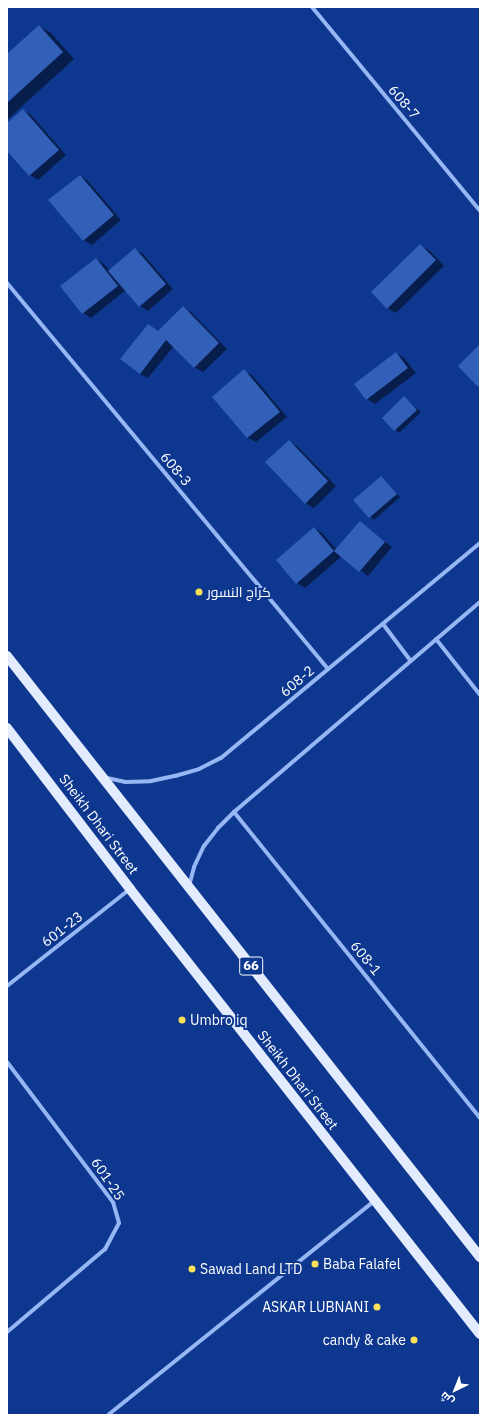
<!DOCTYPE html>
<html>
<head>
<meta charset="utf-8">
<style>
	body { margin:0 }
	#map { position:relative; width:487px; height:1422px; overflow:hidden; background:#0e388f; font-family:"IBM Plex Sans",Cairo,sans-serif }
	div>[style] { position:absolute }
	.shadow>* { inset:0; background:#0007 }
	.building>* { inset:0; background:#325fb7 }
	.street>* { height:4px; margin:-2px; padding:0 2px; transform-origin:2px; border-radius:2px; background:#96b6f4 }
	.primary>* { height:10px; margin:-5px; padding:0 5px; transform-origin:5px; border-radius:5px; background:#e3ebff }
	.dots>* { width:11px; height:11px; translate:-50% -50%; box-sizing:border-box; border:2px solid #0e388f; border-radius:50% }
	span { translate:-50% -50%; white-space:nowrap; text-align:center; line-height:1.15; -webkit-text-stroke:4px #0e388f; paint-order:stroke }
	.shield-label span { padding:1px 3px; background:#0e388f; border:1px solid; border-radius:3px; -webkit-text-stroke-width:0 }
	.shield-label { font-size:13px; color:#fff; font-weight:700 }
	.street-label { font-size:14px; color:#fff }
	.poi-label { font-size:14px; color:#fff }
	.left { translate:0 -50%; text-align:left }
	.right { translate:-100% -50%; text-align:right }
	.frame { position:absolute; inset:0; border:8px solid #fff; pointer-events:none }
	.north { position:absolute; left:435px; top:1370px; width:40px; height:40px; -webkit-text-stroke:3px #0e388f; paint-order:stroke; rotate:223deg; font-size:11px; font-weight:700; line-height:16px; text-align:center; color:#fff }
	.north::after { content:''; display:block; margin:auto; width:14px; height:18px; background:#fff; clip-path:polygon(50% 0,100% 100%,50% 72%,0 100%) }
</style>
</head>
<body>
<div id="map">
	<div class="shadow">
		<div style="clip-path:polygon(39px 26px,51px 33px,74px 59px,7px 120px,7px 55px)"></div>
		<div style="clip-path:polygon(23px 110px,31px 115px,66px 155px,38px 180px,30px 175px,7px 149px,7px 124px)"></div>
		<div style="clip-path:polygon(80px 176px,88px 181px,121px 220px,92px 245px,83px 240px)"></div>
		<div style="clip-path:polygon(420px 246px,429px 250px,444px 266px,396px 313px,387px 308px)"></div>
		<div style="clip-path:polygon(135px 249px,143px 254px,173px 289px,148px 311px,140px 306px,126px 290px,91px 318px,83px 313px,96px 259px,104px 264px,110px 271px)"></div>
		<div style="clip-path:polygon(183px 308px,191px 312px,227px 349px,203px 372px,194px 367px,174px 346px,148px 378px,140px 374px,159px 332px)"></div>
		<div style="clip-path:polygon(396px 353px,404px 358px,416px 373px,375px 404px,367px 399px)"></div>
		<div style="clip-path:polygon(244px 371px,252px 375px,287px 417px,256px 442px,248px 438px,213px 397px)"></div>
		<div style="clip-path:polygon(404px 398px,421px 412px,399px 433px,383px 418px)"></div>
		<div style="clip-path:polygon(289px 441px,297px 446px,336px 486px,314px 508px,305px 503px)"></div>
		<div style="clip-path:polygon(381px 478px,400px 497px,374px 520px,355px 501px)"></div>
		<div style="clip-path:polygon(360px 522px,392px 547px,368px 576px,342px 556px,305px 588px,297px 583px,314px 528px,322px 533px,337px 550px)"></div>
	</div>
	<div class="building">
		<div style="clip-path:polygon(39px 25px,63px 52px,7px 103px,7px 54px)"></div>
		<div style="clip-path:polygon(23px 109px,59px 150px,29px 176px,7px 151px,7px 123px)"></div>
		<div style="clip-path:polygon(80px 175px,114px 215px,83px 241px,48px 200px)"></div>
		<div style="clip-path:polygon(420px 244px,436px 260px,387px 309px,371px 292px)"></div>
		<div style="clip-path:polygon(135px 248px,166px 284px,139px 307px,108px 271px)"></div>
		<div style="clip-path:polygon(96px 258px,118px 286px,82px 314px,60px 286px)"></div>
		<div style="clip-path:polygon(183px 306px,219px 343px,194px 368px,166px 340px,140px 374px,120px 359px,148px 324px,158px 331px)"></div>
		<div style="clip-path:polygon(480px 344px,480px 385px,478px 387px,458px 366px)"></div>
		<div style="clip-path:polygon(396px 352px,408px 368px,366px 400px,354px 384px)"></div>
		<div style="clip-path:polygon(244px 369px,280px 412px,247px 438px,212px 397px)"></div>
		<div style="clip-path:polygon(404px 396px,417px 410px,394px 431px,382px 418px)"></div>
		<div style="clip-path:polygon(289px 440px,328px 481px,305px 504px,265px 462px)"></div>
		<div style="clip-path:polygon(381px 476px,397px 494px,369px 518px,353px 500px)"></div>
		<div style="clip-path:polygon(360px 521px,385px 542px,359px 572px,334px 551px,296px 584px,276px 560px,314px 527px,334px 551px)"></div>
	</div>
	<div class="street">
		<div style="left:312px;top:7px;width:264px;rotate:50.5deg"></div>
		<div style="left:7px;top:283px;width:502px;rotate:50.25deg"></div>
		<div style="left:383px;top:624px;width:45px;rotate:53.1deg"></div>
		<div style="left:436px;top:639px;width:71px;rotate:51.8deg"></div>
		<div style="left:107px;top:778px;width:19px;rotate:12deg"></div>
		<div style="left:126px;top:782px;width:25px;rotate:-2deg"></div>
		<div style="left:151px;top:781px;width:25px;rotate:-12deg"></div>
		<div style="left:175px;top:776px;width:25px;rotate:-16deg"></div>
		<div style="left:199px;top:769px;width:25px;rotate:-27deg"></div>
		<div style="left:221px;top:758px;width:337px;rotate:-39.7deg"></div>
		<div style="left:234px;top:812px;width:393px;rotate:51.2deg"></div>
		<div style="left:189px;top:886px;width:20px;rotate:-75deg"></div>
		<div style="left:194px;top:867px;width:23px;rotate:-65deg"></div>
		<div style="left:204px;top:846px;width:23px;rotate:-52deg"></div>
		<div style="left:218px;top:828px;width:23px;rotate:-45deg"></div>
		<div style="left:234px;top:812px;width:323px;rotate:-40.5deg"></div>
		<div style="left:7px;top:986px;width:157px;rotate:-38.3deg"></div>
		<div style="left:7px;top:1062px;width:176px;rotate:52.9deg"></div>
		<div style="left:113px;top:1202px;width:22px;rotate:74deg"></div>
		<div style="left:119px;top:1223px;width:30px;rotate:118deg"></div>
		<div style="left:105px;top:1249px;width:128px;rotate:139.7deg"></div>
		<div style="left:108px;top:1415px;width:341px;rotate:-38.8deg"></div>
	</div>
	<div class="primary">
		<div style="left:7px;top:656px;width:765px;rotate:51.8deg"></div>
		<div style="left:7px;top:728px;width:203px;rotate:52.6deg"></div>
		<div style="left:130px;top:889px;width:566px;rotate:51.81deg"></div>
	</div>
	<div class="dots">
		<div style="left:199px;top:592px;background:#ffe159"></div>
		<div style="left:182px;top:1020px;background:#ffe159"></div>
		<div style="left:315px;top:1264px;background:#ffe159"></div>
		<div style="left:192px;top:1269px;background:#ffe159"></div>
		<div style="left:377px;top:1307px;background:#ffe159"></div>
		<div style="left:414px;top:1340px;background:#ffe159"></div>
	</div>
	<div class="shield-label">
		<span style="left:251px;top:966px">66</span>
	</div>
	<div class="street-label">
		<span style="left:404px;top:102px;rotate:50deg">608-7</span>
		<span style="left:176px;top:469px;rotate:50deg">608-3</span>
		<span style="left:297px;top:681px;rotate:-40deg">608-2</span>
		<span style="left:99px;top:824px;rotate:53deg">Sheikh Dhari Street</span>
		<span style="left:62px;top:929px;rotate:-38deg">601-23</span>
		<span style="left:366px;top:958px;rotate:51deg">608-1</span>
		<span style="left:298px;top:1080px;rotate:52deg">Sheikh Dhari Street</span>
		<span style="left:108px;top:1179px;rotate:56deg">601-25</span>
	</div>
	<div class="poi-label">
		<span class="left" style="left:207px;top:592px">كراج النسور</span>
		<span class="left" style="left:190px;top:1020px">Umbro iq</span>
		<span class="left" style="left:323px;top:1264px">Baba Falafel</span>
		<span class="left" style="left:200px;top:1269px">Sawad Land LTD</span>
		<span class="right" style="left:369px;top:1307px">ASKAR LUBNANI</span>
		<span class="right" style="left:406px;top:1340px">candy &amp; cake</span>
	</div>
	<div class="frame"></div>
	<div class="north">ش</div>
</div>
</body>
</html>
